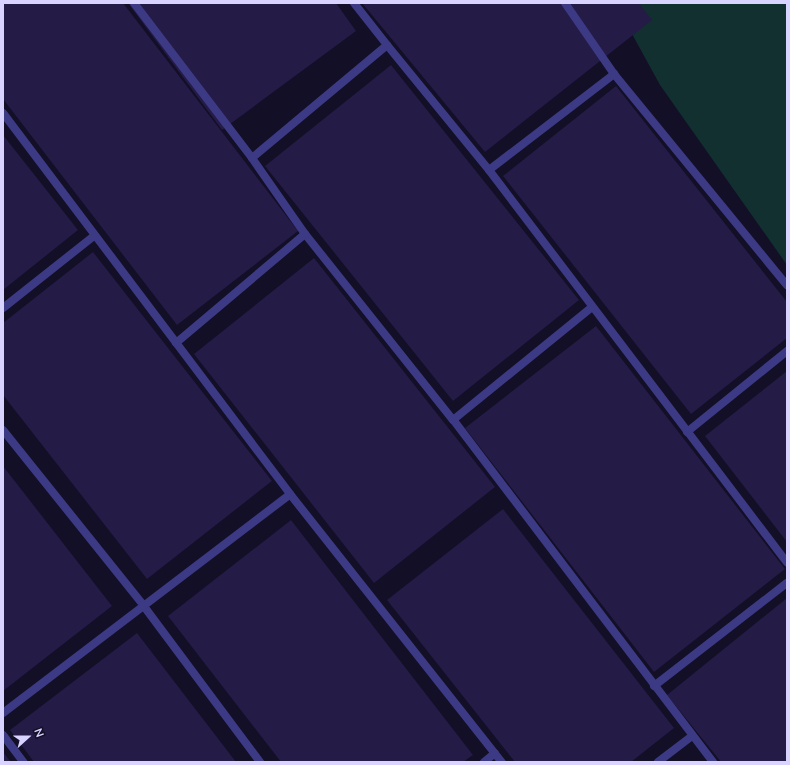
<!DOCTYPE html>
<html>
<head>
<meta charset="utf-8">
<style>
	body { margin:0 }
	#map { position:relative; width:790px; height:765px; overflow:hidden; background:#130f26; font-family:Mulish,sans-serif }
	div>[style] { position:absolute }
	.green>* { inset:0; background:#12302f }
	.building>* { inset:0; background:#241b47 }
	.service>* { height:8px; margin:-4px; padding:0 4px; transform-origin:4px; border-radius:4px; background:#3d3a85 }
	span { translate:-50% -50%; white-space:nowrap; text-align:center; line-height:1.15; -webkit-text-stroke:3px #130f26; paint-order:stroke }
	.frame { position:absolute; inset:0; border:4px solid #d9d4ff; pointer-events:none }
	.north { position:absolute; left:8px; top:717px; width:40px; height:40px; -webkit-text-stroke:3px #130f26; paint-order:stroke; rotate:69deg; font-size:11px; font-weight:700; line-height:16px; text-align:center; color:#d9d4ff }
	.north::after { content:''; display:block; margin:auto; width:14px; height:18px; background:#d9d4ff; clip-path:polygon(50% 0,100% 100%,50% 72%,0 100%) }
</style>
</head>
<body>
<div id="map">
	<div class="green">
		<div style="clip-path:polygon(615px 3px,787px 3px,787px 265px,660px 85px)"></div>
	</div>
	<div class="building">
		<div style="clip-path:polygon(3px 3px,123px 3px,298px 231px,177px 325px,3px 99px)"></div>
		<div style="clip-path:polygon(128px 3px,336px 3px,356px 31px,222px 130px)"></div>
		<div style="clip-path:polygon(362px 3px,639px 3px,652px 20px,485px 152px)"></div>
		<div style="clip-path:polygon(391px 65px,579px 300px,453px 401px,265px 166px)"></div>
		<div style="clip-path:polygon(616px 86px,787px 302px,787px 338px,691px 414px,503px 176px)"></div>
		<div style="clip-path:polygon(3px 135px,78px 230px,3px 290px)"></div>
		<div style="clip-path:polygon(93px 252px,272px 481px,147px 579px,3px 395px,3px 323px)"></div>
		<div style="clip-path:polygon(314px 258px,495px 487px,374px 583px,194px 354px)"></div>
		<div style="clip-path:polygon(596px 326px,785px 569px,654px 672px,465px 428px)"></div>
		<div style="clip-path:polygon(787px 371px,787px 542px,705px 436px)"></div>
		<div style="clip-path:polygon(3px 466px,112px 606px,3px 691px)"></div>
		<div style="clip-path:polygon(503px 509px,674px 728px,631px 762px,515px 762px,387px 600px)"></div>
		<div style="clip-path:polygon(291px 520px,473px 755px,463px 762px,281px 762px,168px 616px)"></div>
		<div style="clip-path:polygon(787px 598px,787px 762px,721px 762px,667px 695px)"></div>
		<div style="clip-path:polygon(137px 633px,236px 762px,34px 762px,10px 730px)"></div>
		<div style="clip-path:polygon(3px 752px,11px 762px,3px 762px)"></div>
	</div>
	<div class="service">
		<div style="left:134px;top:3px;width:195px;rotate:52.7deg"></div>
		<div style="left:354px;top:3px;width:53px;rotate:51.8deg"></div>
		<div style="left:565px;top:3px;width:86px;rotate:55.4deg"></div>
		<div style="left:3px;top:113px;width:477px;rotate:53deg"></div>
		<div style="left:290px;top:494px;width:342px;rotate:51.7deg"></div>
		<div style="left:489px;top:170px;width:158px;rotate:-37.5deg"></div>
		<div style="left:614px;top:74px;width:273px;rotate:50.7deg"></div>
		<div style="left:3px;top:308px;width:117px;rotate:-38.4deg"></div>
		<div style="left:176px;top:343px;width:169px;rotate:-40.2deg"></div>
		<div style="left:453px;top:420px;width:179px;rotate:-39.1deg"></div>
		<div style="left:3px;top:430px;width:224px;rotate:51.3deg"></div>
		<div style="left:143px;top:605px;width:196px;rotate:53.3deg"></div>
		<div style="left:687px;top:432px;width:129px;rotate:-39deg"></div>
		<div style="left:654px;top:686px;width:168px;rotate:-37.8deg"></div>
		<div style="left:3px;top:713px;width:361px;rotate:-37.3deg"></div>
		<div style="left:3px;top:735px;width:34px;rotate:53deg"></div>
		<div style="left:484px;top:762px;width:14px;rotate:-39deg"></div>
		<div style="left:658px;top:762px;width:43px;rotate:-37.4deg"></div>
		<div style="left:713px;top:762px;width:430px;rotate:-127.2deg"></div>
		<div style="left:453px;top:420px;width:238px;rotate:-128.5deg"></div>
		<div style="left:305px;top:234px;width:93px;rotate:-124.9deg"></div>
		<div style="left:252px;top:158px;width:176px;rotate:-39.9deg"></div>
		<div style="left:387px;top:45px;width:161px;rotate:50.8deg"></div>
		<div style="left:489px;top:170px;width:493px;rotate:52.8deg"></div>
	</div>
	<div class="frame"></div>
	<div class="north">N</div>
</div>
</body>
</html>
